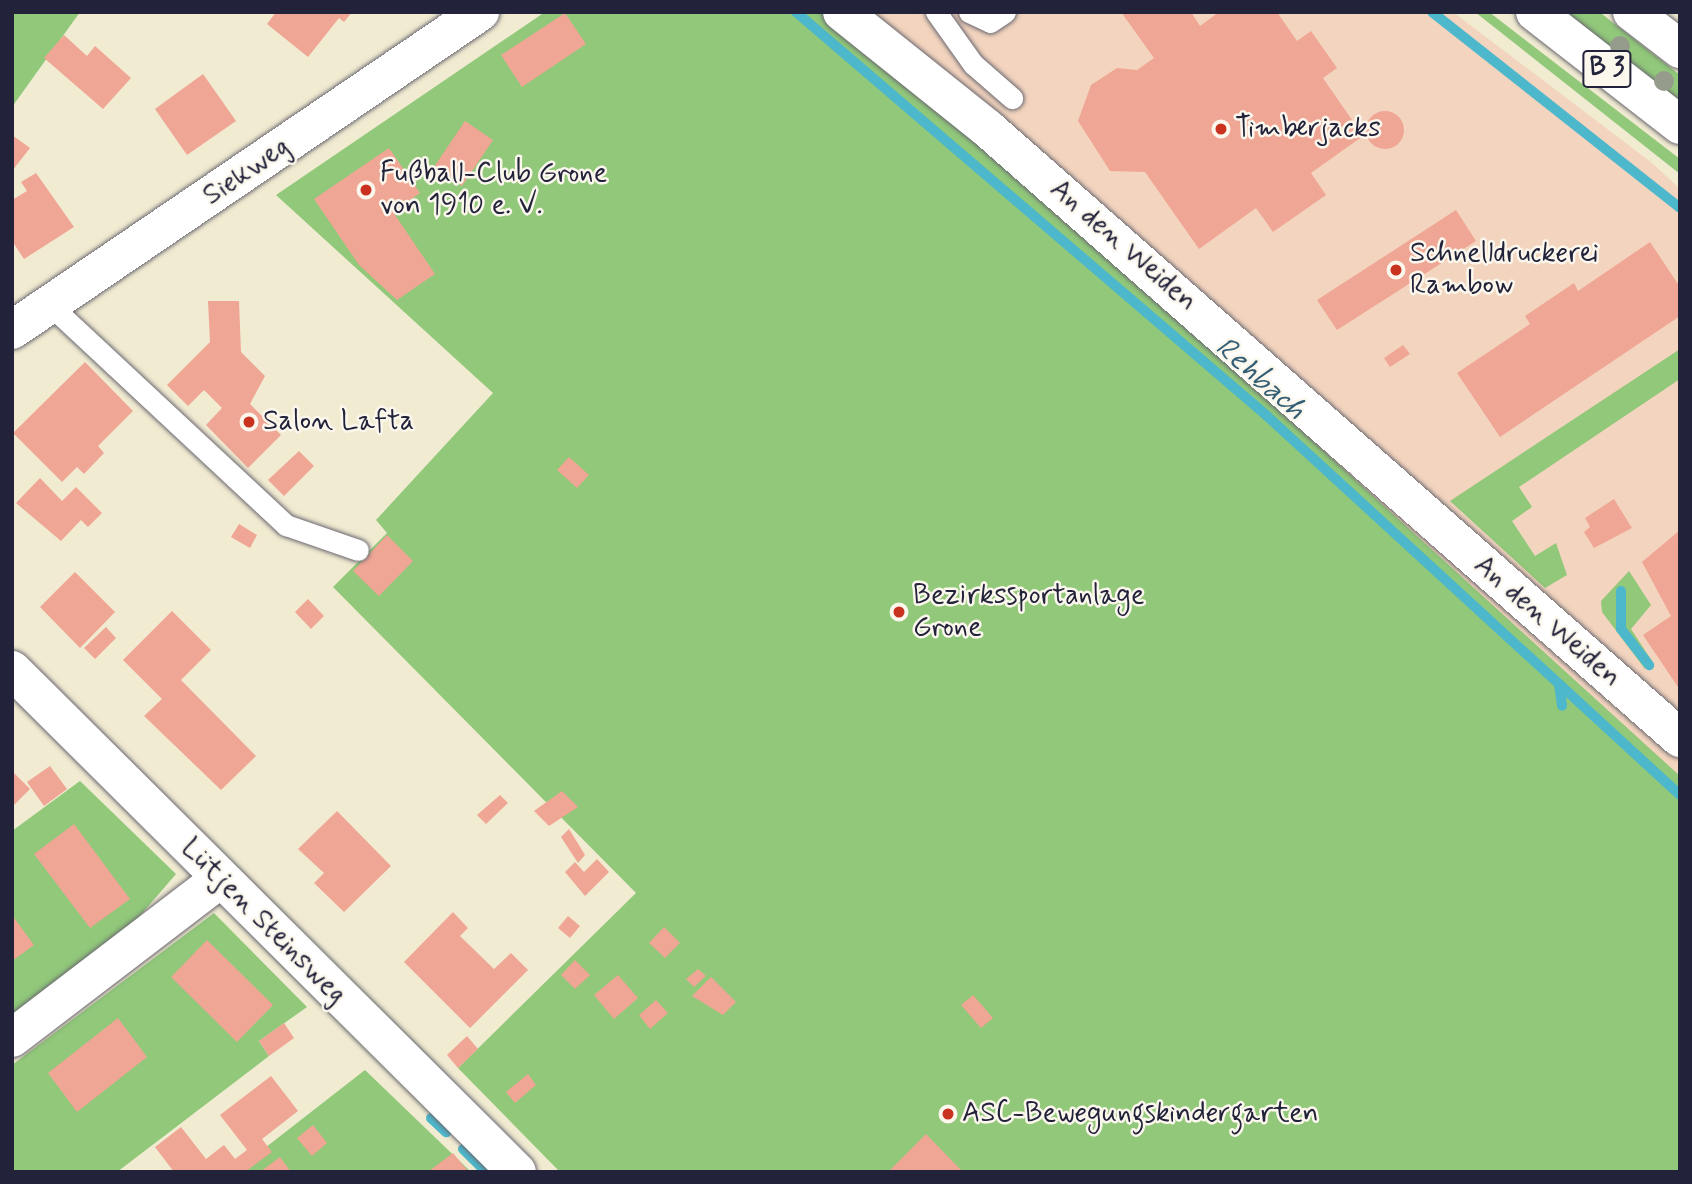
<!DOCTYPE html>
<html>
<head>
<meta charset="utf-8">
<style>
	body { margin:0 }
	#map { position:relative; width:1692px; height:1184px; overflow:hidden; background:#f1ebd2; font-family:Mynerve,sans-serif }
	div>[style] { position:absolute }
	.built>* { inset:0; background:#f3d4be }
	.green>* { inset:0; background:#91c87a }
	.stream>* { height:10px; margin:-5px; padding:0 5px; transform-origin:5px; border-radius:5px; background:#4db7cb }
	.building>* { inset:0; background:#f0a695 }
	.round { border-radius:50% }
	.roads { filter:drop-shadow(0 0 2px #6a6870) drop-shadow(0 0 2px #6a6870) }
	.service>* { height:21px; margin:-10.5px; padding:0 10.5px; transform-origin:10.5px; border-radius:10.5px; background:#fff }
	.minor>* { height:38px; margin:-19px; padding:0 19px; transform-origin:19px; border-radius:19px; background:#fff }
	.primary>* { height:38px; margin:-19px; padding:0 19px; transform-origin:19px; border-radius:19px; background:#fff }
	.trees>* { width:20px; height:20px; margin:-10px; border-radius:50%; background:#959c8b }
	.dots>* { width:19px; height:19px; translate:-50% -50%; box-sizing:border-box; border:4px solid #fbf7ec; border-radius:50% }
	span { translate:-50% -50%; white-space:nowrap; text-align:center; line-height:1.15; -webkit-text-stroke:5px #fbf7ec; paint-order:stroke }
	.shield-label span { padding:2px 5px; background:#fbf7ec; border:2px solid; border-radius:5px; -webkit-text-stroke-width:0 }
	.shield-label { font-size:26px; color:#22223b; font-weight:700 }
	.poi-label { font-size:28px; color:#22223b }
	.left { translate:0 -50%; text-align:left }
	.street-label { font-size:28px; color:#22223b }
	.water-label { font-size:30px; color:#335e75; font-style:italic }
	.frame { position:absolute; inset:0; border:14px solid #22223b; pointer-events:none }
</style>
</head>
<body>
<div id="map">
	<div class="built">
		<div style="clip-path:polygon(752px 12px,1453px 12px,1652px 163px,1680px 189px,1680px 822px)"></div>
	</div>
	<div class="green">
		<div style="clip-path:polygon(12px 12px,80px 12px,12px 107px)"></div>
		<div style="clip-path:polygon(545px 12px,827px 12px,1016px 170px,1680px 776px,1680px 1172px,560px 1172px,458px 1068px,636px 893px,333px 587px,387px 533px,376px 520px,493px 393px,276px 195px)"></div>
		<div style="clip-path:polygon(1475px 12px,1489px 12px,1680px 159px,1680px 174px)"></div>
		<div style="clip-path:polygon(1559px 12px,1602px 14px,1680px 75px,1680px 105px)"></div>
		<div style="clip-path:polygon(1680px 349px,1680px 379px,1519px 487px,1532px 507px,1512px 521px,1535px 556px,1556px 543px,1567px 575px,1545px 588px,1450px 501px)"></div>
		<div style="clip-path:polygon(1629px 571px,1651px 605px,1631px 629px,1652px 661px,1645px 669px,1602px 612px,1601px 601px)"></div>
		<div style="clip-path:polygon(80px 781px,176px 874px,132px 925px,12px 1016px,12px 831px)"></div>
		<div style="clip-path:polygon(214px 913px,307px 1007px,259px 1041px,269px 1056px,117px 1172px,12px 1172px,12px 1065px)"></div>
		<div style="clip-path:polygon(365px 1070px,471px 1172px,234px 1172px)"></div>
	</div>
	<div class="stream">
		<div style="left:796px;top:12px;width:619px;rotate:40.61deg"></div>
		<div style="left:1266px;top:415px;width:562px;rotate:42.55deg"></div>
		<div style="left:1432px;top:12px;width:316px;rotate:38.3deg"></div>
		<div style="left:1621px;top:591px;width:38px;rotate:90deg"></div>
		<div style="left:1621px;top:629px;width:46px;rotate:52.1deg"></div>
		<div style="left:1559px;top:684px;width:22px;rotate:82deg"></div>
		<div style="left:431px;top:1118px;width:21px;rotate:43deg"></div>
		<div style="left:463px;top:1149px;width:33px;rotate:45deg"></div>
	</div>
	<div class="building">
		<div style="clip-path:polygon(276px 12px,352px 12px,344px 22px,339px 18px,308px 57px,267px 24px)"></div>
		<div style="clip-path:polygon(1121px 12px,1191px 12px,1200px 26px,1219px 12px,1277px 12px,1297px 41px,1311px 31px,1337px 68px,1323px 78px,1363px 136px,1311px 173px,1326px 195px,1273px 232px,1256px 208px,1199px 249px,1145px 172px,1110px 171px,1078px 121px,1091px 85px,1117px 68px,1137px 70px,1154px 58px)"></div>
		<div style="clip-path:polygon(565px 13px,586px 44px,522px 87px,501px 55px)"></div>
		<div style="clip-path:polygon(64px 35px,87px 56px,95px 46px,131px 78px,103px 109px,44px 58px)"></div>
		<div style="clip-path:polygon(203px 74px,236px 121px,187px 155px,155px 109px)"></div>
		<div class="round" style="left:1366px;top:111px;width:38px;height:38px"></div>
		<div style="clip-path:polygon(465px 121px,493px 140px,462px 186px,434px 167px)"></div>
		<div style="clip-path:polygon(12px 135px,30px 148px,12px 171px)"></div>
		<div style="clip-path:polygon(389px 148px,420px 193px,393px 212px,435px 274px,397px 300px,359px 265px,314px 199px)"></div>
		<div style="clip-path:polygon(36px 173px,74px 227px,24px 259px,12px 241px,12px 200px,27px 191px,21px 182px)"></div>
		<div style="clip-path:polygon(1456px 210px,1476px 241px,1337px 330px,1317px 300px)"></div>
		<div style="clip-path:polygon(1650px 242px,1680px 287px,1680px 316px,1500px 437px,1457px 373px,1530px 324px,1525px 316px,1574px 283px,1578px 291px)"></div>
		<div style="clip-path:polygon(208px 301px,239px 301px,241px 352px,265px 376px,250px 404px,281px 435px,248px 468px,206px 425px,222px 408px,204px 390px,188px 406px,167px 385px,210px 342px)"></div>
		<div style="clip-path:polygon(1403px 345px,1410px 354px,1390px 367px,1384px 358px)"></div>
		<div style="clip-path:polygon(85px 362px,133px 411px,98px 446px,104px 453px,84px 474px,77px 467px,62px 482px,13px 433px)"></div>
		<div style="clip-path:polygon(299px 451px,314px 466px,284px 496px,268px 480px)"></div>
		<div style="clip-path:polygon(569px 457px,589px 475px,577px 488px,557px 470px)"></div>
		<div style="clip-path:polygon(40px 478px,62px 501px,76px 487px,102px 513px,88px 527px,81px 520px,61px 541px,16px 503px)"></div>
		<div style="clip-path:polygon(1614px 499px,1632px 528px,1594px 548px,1584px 532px,1590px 527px,1585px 518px)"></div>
		<div style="clip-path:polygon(239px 524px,257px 535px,250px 548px,231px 537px)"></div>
		<div style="clip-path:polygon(1680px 530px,1680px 690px,1643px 635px,1671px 616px,1642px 562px)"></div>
		<div style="clip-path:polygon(387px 535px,413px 561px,379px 596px,353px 571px)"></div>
		<div style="clip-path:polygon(75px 572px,115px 612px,80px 648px,40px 607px)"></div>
		<div style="clip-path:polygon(308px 599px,324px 616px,311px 629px,295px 612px)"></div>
		<div style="clip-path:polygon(172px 611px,211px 650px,181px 680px,256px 756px,221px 790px,144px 716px,162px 699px,123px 660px)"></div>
		<div style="clip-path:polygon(106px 627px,116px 638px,95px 659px,84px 648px)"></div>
		<div style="clip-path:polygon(50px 766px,67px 789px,44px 806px,27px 782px)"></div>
		<div style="clip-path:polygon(12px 771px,30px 789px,12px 807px)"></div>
		<div style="clip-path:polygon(562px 791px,578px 807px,549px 826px,534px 811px)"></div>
		<div style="clip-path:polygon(500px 795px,508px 803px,486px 824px,477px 815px)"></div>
		<div style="clip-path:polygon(337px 811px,391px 866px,344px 912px,314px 883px,324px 873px,298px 849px)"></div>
		<div style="clip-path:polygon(74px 824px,130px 899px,90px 928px,34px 854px)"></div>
		<div style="clip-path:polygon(569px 829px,585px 855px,578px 863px,561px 837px)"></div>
		<div style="clip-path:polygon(597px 859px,609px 872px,585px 896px,565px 872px,575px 862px,584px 872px)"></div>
		<div style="clip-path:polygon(453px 912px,468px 928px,460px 936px,494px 969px,511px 953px,528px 970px,470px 1028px,404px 962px)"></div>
		<div style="clip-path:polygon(12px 915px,34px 945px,12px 961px)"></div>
		<div style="clip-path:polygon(568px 916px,580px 926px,570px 938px,558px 928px)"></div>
		<div style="clip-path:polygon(664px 927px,680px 943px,665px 958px,649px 943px)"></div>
		<div style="clip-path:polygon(207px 940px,273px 1005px,237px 1042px,171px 977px)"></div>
		<div style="clip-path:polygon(575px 960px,590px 975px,575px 989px,561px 975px)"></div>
		<div style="clip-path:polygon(698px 969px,706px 976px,694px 987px,686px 979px)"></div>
		<div style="clip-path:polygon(618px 975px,638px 998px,614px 1019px,594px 995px)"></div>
		<div style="clip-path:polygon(711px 977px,736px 1002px,723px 1015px,692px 996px)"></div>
		<div style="clip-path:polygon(973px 995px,993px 1018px,981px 1028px,961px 1005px)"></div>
		<div style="clip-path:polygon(656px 1000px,668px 1013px,650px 1029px,639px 1015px)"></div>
		<div style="clip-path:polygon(118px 1018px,147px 1057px,77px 1112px,48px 1073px)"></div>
		<div style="clip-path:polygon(284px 1023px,294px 1038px,269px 1056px,259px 1041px)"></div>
		<div style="clip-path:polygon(467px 1036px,478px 1049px,458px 1068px,447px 1055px)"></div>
		<div style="clip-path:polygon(528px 1074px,536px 1085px,515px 1103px,506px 1092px)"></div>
		<div style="clip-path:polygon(271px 1076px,298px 1111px,262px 1139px,272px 1152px,245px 1172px,174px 1172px,155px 1147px,181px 1127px,206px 1159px,224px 1145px,235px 1159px,247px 1150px,220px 1115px)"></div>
		<div style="clip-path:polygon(313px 1125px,327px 1143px,312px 1156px,297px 1138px)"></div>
		<div style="clip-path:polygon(926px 1134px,963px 1172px,888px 1172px)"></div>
		<div style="clip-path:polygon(453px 1153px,467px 1170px,428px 1172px,437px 1165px)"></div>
		<div style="clip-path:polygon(280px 1157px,291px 1172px,260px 1172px)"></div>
	</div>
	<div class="roads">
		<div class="service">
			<div style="left:936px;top:12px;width:64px;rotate:54.6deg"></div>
			<div style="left:973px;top:64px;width:52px;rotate:41.1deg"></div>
			<div style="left:969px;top:12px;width:23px;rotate:25deg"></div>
			<div style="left:990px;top:22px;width:18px;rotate:-34deg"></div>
			<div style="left:50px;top:305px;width:323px;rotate:43deg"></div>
			<div style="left:286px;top:525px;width:76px;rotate:19.1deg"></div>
		</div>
		<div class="minor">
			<div style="left:842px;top:12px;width:187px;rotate:38.7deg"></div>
			<div style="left:988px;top:129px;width:922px;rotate:41.35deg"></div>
			<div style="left:12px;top:330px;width:566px;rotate:-34.2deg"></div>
			<div style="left:12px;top:670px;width:712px;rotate:44.83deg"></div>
			<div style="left:12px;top:1038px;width:260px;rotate:-37.4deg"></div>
		</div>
		<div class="primary">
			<div style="left:1535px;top:12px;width:184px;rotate:37.9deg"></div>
			<div style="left:1632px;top:12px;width:61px;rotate:37.6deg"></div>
		</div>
	</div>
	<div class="trees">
		<div style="left:1620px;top:46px"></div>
		<div style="left:1664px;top:81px"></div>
	</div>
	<div class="dots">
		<div style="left:1221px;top:129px;background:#c8321e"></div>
		<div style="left:366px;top:190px;background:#c8321e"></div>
		<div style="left:1396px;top:270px;background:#c8321e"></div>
		<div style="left:249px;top:422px;background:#c8321e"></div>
		<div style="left:899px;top:612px;background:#c8321e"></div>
		<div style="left:948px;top:1114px;background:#c8321e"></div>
	</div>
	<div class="shield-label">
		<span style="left:1607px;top:69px">B 3</span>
	</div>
	<div class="poi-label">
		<span class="left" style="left:1235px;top:129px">Timberjacks</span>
		<span class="left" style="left:380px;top:190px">Fußball-Club Grone<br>von 1910 e. V.</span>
		<span class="left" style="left:1410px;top:270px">Schnelldruckerei<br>Rambow</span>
		<span class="left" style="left:263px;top:422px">Salon Lafta</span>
		<span class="left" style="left:913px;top:612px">Bezirkssportanlage<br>Grone</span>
		<span class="left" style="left:962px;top:1114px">ASC-Bewegungskindergarten</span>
	</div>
	<div class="street-label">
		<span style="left:247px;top:172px;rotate:-34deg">Siekweg</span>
		<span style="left:1123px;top:246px;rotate:41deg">An den Weiden</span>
		<span style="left:1547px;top:622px;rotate:41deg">An den Weiden</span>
		<span style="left:263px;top:922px;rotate:45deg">Lütjen Steinsweg</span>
	</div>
	<div class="water-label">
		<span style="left:1260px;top:379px;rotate:41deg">Rehbach</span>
	</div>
	<div class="frame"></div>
</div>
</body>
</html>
